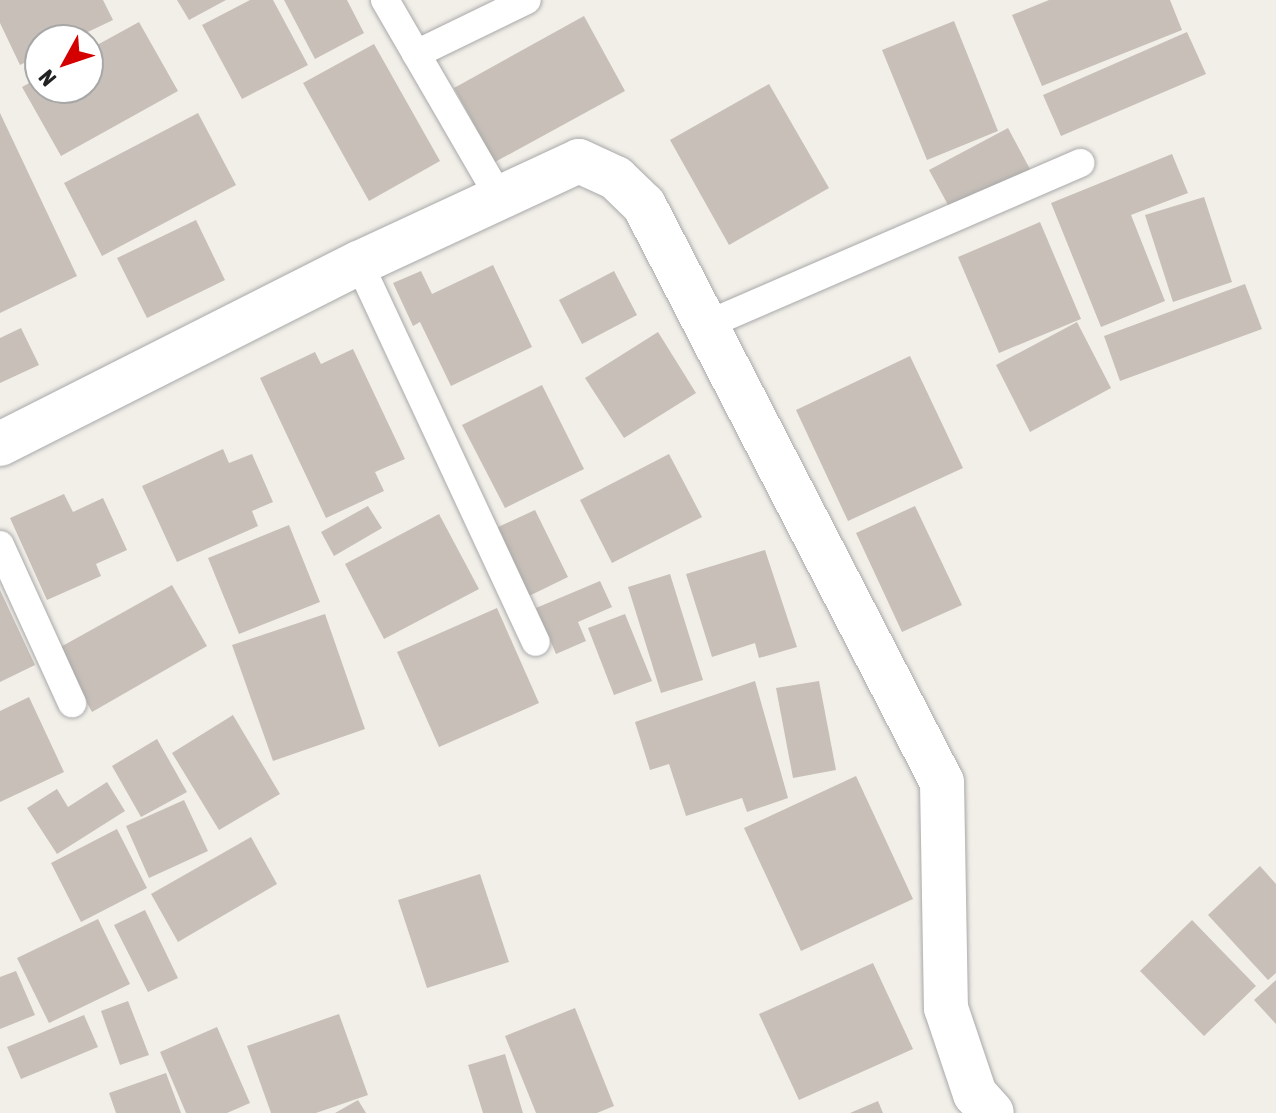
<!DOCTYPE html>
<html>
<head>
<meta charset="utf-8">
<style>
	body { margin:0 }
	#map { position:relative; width:1276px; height:1113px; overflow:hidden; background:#f2efe9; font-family:"Asap Condensed",sans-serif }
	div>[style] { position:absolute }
	.building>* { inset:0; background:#c7bfb8 }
	.roads { filter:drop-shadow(0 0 2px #a9a9a9) drop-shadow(0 0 2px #a9a9a9) }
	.service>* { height:28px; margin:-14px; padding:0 14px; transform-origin:14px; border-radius:14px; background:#fff }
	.minor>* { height:44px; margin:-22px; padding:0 22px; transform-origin:22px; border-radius:22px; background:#fff }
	span { translate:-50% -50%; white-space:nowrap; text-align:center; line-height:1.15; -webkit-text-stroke:6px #fff; paint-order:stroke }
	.north { position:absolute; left:24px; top:24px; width:80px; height:80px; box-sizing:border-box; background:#fff; border:2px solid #a7a7a7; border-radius:50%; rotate:230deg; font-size:22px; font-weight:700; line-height:32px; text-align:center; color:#222 }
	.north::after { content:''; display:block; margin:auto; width:28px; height:36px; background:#d40000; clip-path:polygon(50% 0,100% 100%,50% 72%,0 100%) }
</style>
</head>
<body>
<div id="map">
	<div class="building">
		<div style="clip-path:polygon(0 0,103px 0,113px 20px,71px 40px,40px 40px,40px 55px,20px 65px,0 23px)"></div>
		<div style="clip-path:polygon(177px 0,226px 0,189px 20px)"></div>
		<div style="clip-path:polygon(250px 0,273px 0,308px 65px,242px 99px,202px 25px)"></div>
		<div style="clip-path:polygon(284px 0,347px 0,364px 33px,315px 59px)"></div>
		<div style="clip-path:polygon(1049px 0,1170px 0,1182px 30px,1042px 86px,1012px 15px)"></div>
		<div style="clip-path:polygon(584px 16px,625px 91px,495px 162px,454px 88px)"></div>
		<div style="clip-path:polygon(954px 21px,998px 131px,927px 160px,882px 50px)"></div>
		<div style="clip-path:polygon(139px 22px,178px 91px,61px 156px,22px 87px,40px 77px,40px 88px,88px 88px,88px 50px)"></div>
		<div style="clip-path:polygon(1187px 32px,1206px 74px,1061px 136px,1043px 95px)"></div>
		<div style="clip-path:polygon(374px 44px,440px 161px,369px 201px,303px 83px)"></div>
		<div style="clip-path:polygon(769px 84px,829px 188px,729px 245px,670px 140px)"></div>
		<div style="clip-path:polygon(0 113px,77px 276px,0 313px)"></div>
		<div style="clip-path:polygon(198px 113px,236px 185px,102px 256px,64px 183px)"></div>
		<div style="clip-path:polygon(1008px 128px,1031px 171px,953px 214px,929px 170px)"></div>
		<div style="clip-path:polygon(1172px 154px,1188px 193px,1131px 215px,1165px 301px,1101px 327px,1051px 203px)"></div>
		<div style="clip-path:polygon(1204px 197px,1232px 282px,1173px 302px,1145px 215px)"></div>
		<div style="clip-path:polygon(196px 220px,225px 280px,147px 318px,117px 258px)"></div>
		<div style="clip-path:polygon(1040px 222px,1081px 319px,999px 353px,958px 257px)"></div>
		<div style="clip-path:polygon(493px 265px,532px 347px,451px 386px,420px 322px,413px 326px,393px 283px,421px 271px,432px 294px)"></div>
		<div style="clip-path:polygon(614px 271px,637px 315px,582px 344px,559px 300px)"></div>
		<div style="clip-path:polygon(1245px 284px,1262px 329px,1120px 381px,1104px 336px)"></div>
		<div style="clip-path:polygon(1077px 322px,1111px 388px,1030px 432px,996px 365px)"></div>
		<div style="clip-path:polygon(21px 328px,39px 365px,0 383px,0 338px)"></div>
		<div style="clip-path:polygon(658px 332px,696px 393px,624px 438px,585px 378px)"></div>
		<div style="clip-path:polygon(353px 349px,405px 459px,375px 472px,384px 491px,326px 518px,260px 378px,315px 352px,321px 364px)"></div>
		<div style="clip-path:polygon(910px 356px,963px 468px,848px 521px,796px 410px)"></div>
		<div style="clip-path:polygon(542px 385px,584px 469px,505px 508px,462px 425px)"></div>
		<div style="clip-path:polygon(223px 449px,229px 463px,252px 454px,273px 502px,252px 511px,258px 526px,177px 562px,142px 486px)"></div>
		<div style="clip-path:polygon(669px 454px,702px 517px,612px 563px,580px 500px)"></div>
		<div style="clip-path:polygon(64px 494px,73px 512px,103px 498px,127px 550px,96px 564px,101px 576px,47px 600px,10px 518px)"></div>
		<div style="clip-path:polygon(368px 506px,382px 528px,334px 556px,321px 532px)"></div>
		<div style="clip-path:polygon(915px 506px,962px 605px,902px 632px,856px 533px)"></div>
		<div style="clip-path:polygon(535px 510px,568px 577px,529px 596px,496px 528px)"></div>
		<div style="clip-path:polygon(439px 514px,479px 589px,384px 639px,345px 564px)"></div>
		<div style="clip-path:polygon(289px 525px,320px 602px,239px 634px,208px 558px)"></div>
		<div style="clip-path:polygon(765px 550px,797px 647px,759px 658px,755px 643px,712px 657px,686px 574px)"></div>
		<div style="clip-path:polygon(670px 574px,703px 680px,661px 693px,628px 587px)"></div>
		<div style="clip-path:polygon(600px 581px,612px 607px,578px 622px,586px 641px,556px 654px,536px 608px)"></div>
		<div style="clip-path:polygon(172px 585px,207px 646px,92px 712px,57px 649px)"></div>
		<div style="clip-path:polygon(0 590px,35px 665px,0 682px)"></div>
		<div style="clip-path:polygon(497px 608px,539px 703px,439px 747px,397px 652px)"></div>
		<div style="clip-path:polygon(325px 614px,365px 729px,273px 761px,232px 645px)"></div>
		<div style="clip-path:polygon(625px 614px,652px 681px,614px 695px,588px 628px)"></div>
		<div style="clip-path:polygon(755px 681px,788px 798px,747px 812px,742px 798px,686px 816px,669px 764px,650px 770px,635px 722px)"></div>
		<div style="clip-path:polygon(819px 681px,836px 770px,793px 778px,776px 688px)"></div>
		<div style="clip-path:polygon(29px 697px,64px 772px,0 802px,0 711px)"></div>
		<div style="clip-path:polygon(233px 715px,280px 794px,219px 830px,172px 753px)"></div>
		<div style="clip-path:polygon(157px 739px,187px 792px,141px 817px,112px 766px)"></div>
		<div style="clip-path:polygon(856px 776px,913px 899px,801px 951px,744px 828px)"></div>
		<div style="clip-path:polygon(107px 782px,125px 811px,57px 854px,27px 808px,57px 789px,68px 807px)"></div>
		<div style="clip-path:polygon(184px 800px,208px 851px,149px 878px,126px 826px)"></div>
		<div style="clip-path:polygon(117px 829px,147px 888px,81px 922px,51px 863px)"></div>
		<div style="clip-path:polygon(251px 837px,277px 884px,178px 942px,151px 894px)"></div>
		<div style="clip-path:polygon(1260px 866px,1276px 884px,1276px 973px,1268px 980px,1208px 915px)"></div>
		<div style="clip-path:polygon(480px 874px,509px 962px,427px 988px,398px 900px)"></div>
		<div style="clip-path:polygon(145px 910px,178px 978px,148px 992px,114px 925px)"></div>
		<div style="clip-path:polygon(98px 919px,130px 984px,49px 1023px,17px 958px)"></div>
		<div style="clip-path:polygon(1192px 920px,1256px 986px,1204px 1036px,1140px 971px)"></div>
		<div style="clip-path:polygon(873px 963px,913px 1049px,799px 1100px,759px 1014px)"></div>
		<div style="clip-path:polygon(16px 971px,35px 1015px,0 1029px,0 977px)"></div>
		<div style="clip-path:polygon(1276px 980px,1276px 1024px,1254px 1000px)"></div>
		<div style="clip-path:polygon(128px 1001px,149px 1055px,120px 1065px,101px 1011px)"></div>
		<div style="clip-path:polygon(575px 1008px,614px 1106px,597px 1113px,536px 1113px,505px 1036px)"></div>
		<div style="clip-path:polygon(339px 1014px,368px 1095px,316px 1113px,271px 1113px,247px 1046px)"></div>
		<div style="clip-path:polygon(84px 1015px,98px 1047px,21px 1079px,7px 1047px)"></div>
		<div style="clip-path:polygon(217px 1027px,250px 1103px,227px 1113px,186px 1113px,160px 1052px)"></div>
		<div style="clip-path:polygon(505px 1054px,523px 1113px,483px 1113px,468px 1065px)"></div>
		<div style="clip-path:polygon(166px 1073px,181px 1113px,116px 1113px,109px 1093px)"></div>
		<div style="clip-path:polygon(358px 1100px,366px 1113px,335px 1113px)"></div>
		<div style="clip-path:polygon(878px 1101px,883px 1113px,850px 1113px)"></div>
	</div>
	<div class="roads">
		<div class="service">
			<div style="left:385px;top:0;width:229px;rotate:59.9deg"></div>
			<div style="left:416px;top:54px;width:123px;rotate:-25.9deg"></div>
			<div style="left:359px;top:263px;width:418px;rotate:65deg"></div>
			<div style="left:706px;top:325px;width:408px;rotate:-23.4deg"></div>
			<div style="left:0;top:545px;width:174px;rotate:65.5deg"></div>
		</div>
		<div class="minor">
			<div style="left:0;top:444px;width:402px;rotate:-26.8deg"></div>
			<div style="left:359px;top:263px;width:242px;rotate:-24.9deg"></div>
			<div style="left:579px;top:161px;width:41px;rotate:24.7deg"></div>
			<div style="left:616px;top:178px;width:39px;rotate:44deg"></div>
			<div style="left:644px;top:205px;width:649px;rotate:62.69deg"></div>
			<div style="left:942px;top:782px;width:226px;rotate:89deg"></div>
			<div style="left:946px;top:1008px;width:91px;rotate:71.4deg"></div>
			<div style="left:975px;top:1094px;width:25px;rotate:48deg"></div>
		</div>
	</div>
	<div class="north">N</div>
</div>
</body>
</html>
